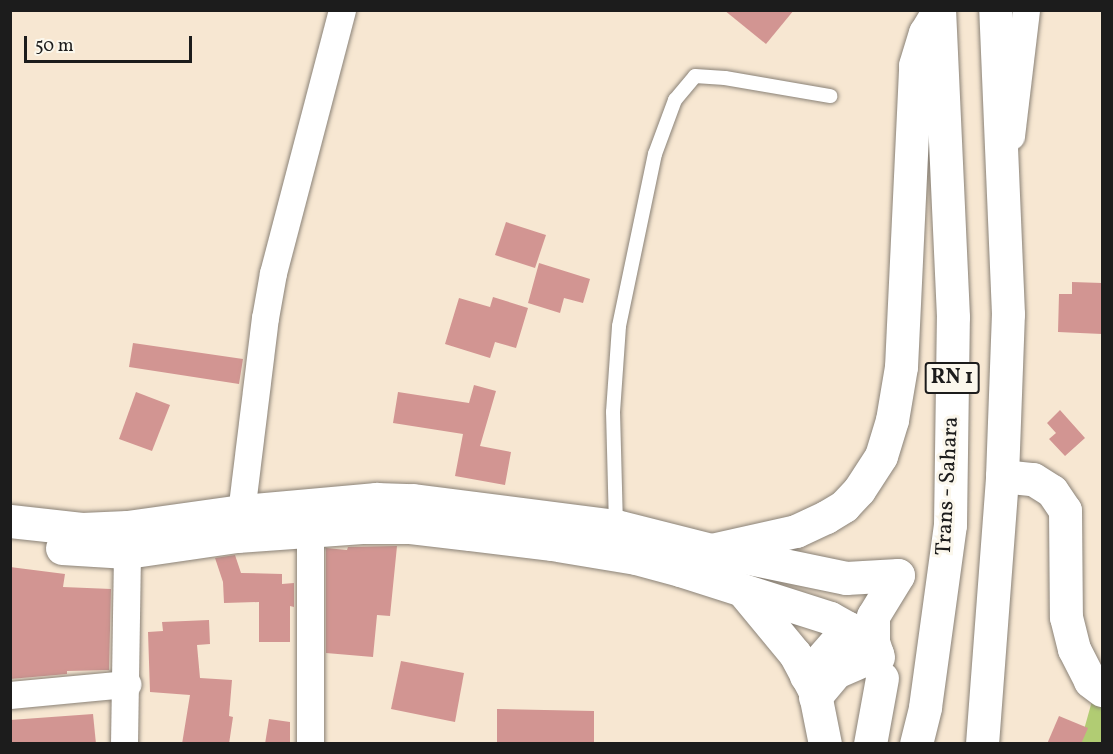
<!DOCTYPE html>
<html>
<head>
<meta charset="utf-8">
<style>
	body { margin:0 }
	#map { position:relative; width:1113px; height:754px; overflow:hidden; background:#f7e7d2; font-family:Vollkorn,serif }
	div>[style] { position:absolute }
	.green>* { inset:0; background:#b1cc73 }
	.building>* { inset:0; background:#d29592 }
	.roads { filter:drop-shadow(0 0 2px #8a8277) drop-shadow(0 0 2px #8a8277) }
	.service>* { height:14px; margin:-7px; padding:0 7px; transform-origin:7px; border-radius:7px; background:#fff }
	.minor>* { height:27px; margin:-13.5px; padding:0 13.5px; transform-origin:13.5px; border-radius:13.5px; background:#fff }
	.tertiary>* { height:33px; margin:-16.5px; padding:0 16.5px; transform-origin:16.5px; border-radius:16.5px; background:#fff }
	.secondary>* { height:33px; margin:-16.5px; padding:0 16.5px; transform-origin:16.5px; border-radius:16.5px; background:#fff }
	.trunk>* { height:33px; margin:-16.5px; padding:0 16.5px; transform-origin:16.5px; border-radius:16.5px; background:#fff }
	span { translate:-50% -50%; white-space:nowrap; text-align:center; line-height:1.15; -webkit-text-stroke:6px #fbf7ec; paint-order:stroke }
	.shield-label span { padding:2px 4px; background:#fbf7ec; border:2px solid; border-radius:4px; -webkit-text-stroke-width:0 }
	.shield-label { font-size:21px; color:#1c1c1c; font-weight:700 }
	.street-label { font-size:22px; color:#1c1c1c }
	.frame { position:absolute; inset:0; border:12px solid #1c1c1c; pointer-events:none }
	.scale { position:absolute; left:24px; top:36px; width:168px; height:27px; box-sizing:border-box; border:3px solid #1c1c1c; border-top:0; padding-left:8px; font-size:18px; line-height:21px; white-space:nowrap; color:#1c1c1c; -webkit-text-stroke:4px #fbf7ec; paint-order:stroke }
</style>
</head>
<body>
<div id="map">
	<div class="green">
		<div style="clip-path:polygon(1092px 701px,1102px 706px,1102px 743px,1080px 744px)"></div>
	</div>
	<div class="building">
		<div style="clip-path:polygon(724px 10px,794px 10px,766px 44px)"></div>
		<div style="clip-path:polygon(506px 222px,546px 235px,535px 268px,495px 255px)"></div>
		<div style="clip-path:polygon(539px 263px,590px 279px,583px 303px,564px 298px,560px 313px,528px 303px)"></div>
		<div style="clip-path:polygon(1072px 282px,1102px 283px,1102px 334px,1058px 332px,1059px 294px,1072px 294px)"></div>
		<div style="clip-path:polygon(493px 297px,528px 308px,516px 348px,495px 342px,490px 358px,445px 344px,459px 298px,490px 307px)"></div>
		<div style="clip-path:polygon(133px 343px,243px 359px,239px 384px,129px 367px)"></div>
		<div style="clip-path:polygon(474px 385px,496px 391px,480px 446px,511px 452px,505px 485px,455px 476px,463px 434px,393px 423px,398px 392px,469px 403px)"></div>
		<div style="clip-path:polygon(136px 392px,170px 405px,152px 451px,119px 439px)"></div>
		<div style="clip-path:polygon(1060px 410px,1085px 438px,1065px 456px,1049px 439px,1056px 433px,1047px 423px)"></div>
		<div style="clip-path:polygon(397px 546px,390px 616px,377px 615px,373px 657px,326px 653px,326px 548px,347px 550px,348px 547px)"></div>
		<div style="clip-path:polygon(235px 555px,241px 573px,282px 574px,282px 584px,294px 583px,294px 607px,290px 606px,290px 642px,259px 642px,259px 602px,224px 603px,223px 582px,215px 558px)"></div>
		<div style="clip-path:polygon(10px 567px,65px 574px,63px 587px,111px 589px,109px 670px,67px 671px,67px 674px,10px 679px)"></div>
		<div style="clip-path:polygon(209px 620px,210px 644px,197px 645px,200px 678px,232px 680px,229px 716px,233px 717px,229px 744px,182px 744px,190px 695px,150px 692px,148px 632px,163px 631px,162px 622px)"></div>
		<div style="clip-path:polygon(401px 661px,464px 673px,455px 722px,391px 709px)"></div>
		<div style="clip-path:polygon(497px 709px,594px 711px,594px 744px,497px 744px)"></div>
		<div style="clip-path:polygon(93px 714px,96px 744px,10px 744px,10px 720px)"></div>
		<div style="clip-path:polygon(1059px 716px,1088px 728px,1081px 744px,1047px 744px)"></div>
		<div style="clip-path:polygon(269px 719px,290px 722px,290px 744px,265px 744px)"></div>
	</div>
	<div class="roads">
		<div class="service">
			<div style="left:616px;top:526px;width:114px;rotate:-91.5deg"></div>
			<div style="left:613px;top:412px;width:86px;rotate:-86deg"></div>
			<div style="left:619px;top:326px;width:176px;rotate:-78.2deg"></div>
			<div style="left:655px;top:154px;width:58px;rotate:-69.7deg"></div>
			<div style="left:675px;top:100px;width:31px;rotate:-50deg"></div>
			<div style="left:695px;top:76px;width:30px;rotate:4deg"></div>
			<div style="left:725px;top:78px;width:107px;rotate:9.7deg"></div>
		</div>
		<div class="minor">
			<div style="left:1011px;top:136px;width:127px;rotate:-83.2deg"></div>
			<div style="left:239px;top:529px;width:213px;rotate:-83deg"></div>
			<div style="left:265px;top:318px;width:46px;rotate:-79.9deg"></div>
			<div style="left:273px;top:273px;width:272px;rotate:-75.3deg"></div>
			<div style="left:310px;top:531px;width:213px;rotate:90deg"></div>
			<div style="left:10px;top:695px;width:118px;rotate:-5.4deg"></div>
			<div style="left:124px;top:744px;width:192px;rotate:-89.1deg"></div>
		</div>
		<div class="tertiary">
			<div style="left:1002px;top:476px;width:31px;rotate:6deg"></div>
			<div style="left:1033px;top:479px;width:22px;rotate:32deg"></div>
			<div style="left:1052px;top:491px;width:23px;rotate:56deg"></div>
			<div style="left:1065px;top:510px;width:107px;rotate:89.5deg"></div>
			<div style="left:1066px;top:617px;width:33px;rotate:76deg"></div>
			<div style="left:1074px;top:649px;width:36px;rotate:63deg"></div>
			<div style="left:1090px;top:681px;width:15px;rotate:37deg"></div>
		</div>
		<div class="secondary">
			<div style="left:10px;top:521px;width:72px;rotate:6.3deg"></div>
			<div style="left:82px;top:529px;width:45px;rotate:-2.5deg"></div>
			<div style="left:127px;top:527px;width:117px;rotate:-7.9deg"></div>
			<div style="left:243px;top:511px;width:134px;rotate:-5.2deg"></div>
			<div style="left:376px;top:499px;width:37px;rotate:2deg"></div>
			<div style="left:413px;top:500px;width:205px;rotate:7.3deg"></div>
			<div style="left:616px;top:526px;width:98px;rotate:14.2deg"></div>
			<div style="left:711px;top:550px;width:138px;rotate:11.7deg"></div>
			<div style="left:846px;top:578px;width:52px;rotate:-3.3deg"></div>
			<div style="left:62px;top:548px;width:65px;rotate:3.5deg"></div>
			<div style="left:127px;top:552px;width:111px;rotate:-8.3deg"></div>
			<div style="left:237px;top:536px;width:125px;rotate:-4.1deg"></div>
			<div style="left:362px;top:527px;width:48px"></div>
			<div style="left:410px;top:527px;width:60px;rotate:6.7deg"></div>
			<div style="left:470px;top:534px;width:83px;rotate:7deg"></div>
			<div style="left:552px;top:544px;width:85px;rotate:9.5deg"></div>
			<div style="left:636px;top:558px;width:46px;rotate:15.3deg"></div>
			<div style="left:680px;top:570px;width:157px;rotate:17.7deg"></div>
			<div style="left:830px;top:618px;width:49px;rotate:29.2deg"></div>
			<div style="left:878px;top:657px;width:16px;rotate:-108deg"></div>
			<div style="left:873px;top:642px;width:26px;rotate:-90deg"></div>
			<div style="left:873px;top:616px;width:48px;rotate:-58.6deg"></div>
		</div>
		<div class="trunk">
			<div style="left:711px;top:550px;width:87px;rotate:-12.6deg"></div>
			<div style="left:796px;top:531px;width:33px;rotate:-25deg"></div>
			<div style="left:826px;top:517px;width:21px;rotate:-31deg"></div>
			<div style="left:844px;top:506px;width:22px;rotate:-47deg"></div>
			<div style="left:859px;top:490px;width:40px;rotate:-57.1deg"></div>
			<div style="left:881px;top:456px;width:38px;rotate:-73deg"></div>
			<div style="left:892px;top:420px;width:54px;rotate:-80.4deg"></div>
			<div style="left:901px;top:367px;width:302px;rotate:-87.3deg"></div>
			<div style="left:915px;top:65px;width:34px;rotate:-73deg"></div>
			<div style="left:925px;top:33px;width:21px;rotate:-59deg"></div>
			<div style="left:742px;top:590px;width:83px;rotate:50.4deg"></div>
			<div style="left:795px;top:654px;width:40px;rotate:62deg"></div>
			<div style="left:814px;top:689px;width:56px;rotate:78.7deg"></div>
			<div style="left:806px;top:676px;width:64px;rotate:-48.8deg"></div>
			<div style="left:815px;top:697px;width:33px;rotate:-50deg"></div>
			<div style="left:836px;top:672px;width:45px;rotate:-23.7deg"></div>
			<div style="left:870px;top:744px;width:67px;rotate:-79.7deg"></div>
			<div style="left:916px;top:744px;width:38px;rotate:-76deg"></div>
			<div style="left:925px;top:707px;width:184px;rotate:-82.2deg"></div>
			<div style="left:950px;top:525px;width:208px;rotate:-89.2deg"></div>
			<div style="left:953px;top:317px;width:307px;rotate:-92.6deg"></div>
			<div style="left:982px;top:744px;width:269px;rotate:-85.7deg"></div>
			<div style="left:1002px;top:476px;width:162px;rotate:-87.9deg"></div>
			<div style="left:1008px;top:314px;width:304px;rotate:-92.4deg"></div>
		</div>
	</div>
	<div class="shield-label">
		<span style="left:952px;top:378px">RN 1</span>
	</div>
	<div class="street-label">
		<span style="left:948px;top:486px;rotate:-87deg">Trans - Sahara</span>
	</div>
	<div class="frame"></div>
	<div class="scale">50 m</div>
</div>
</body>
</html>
